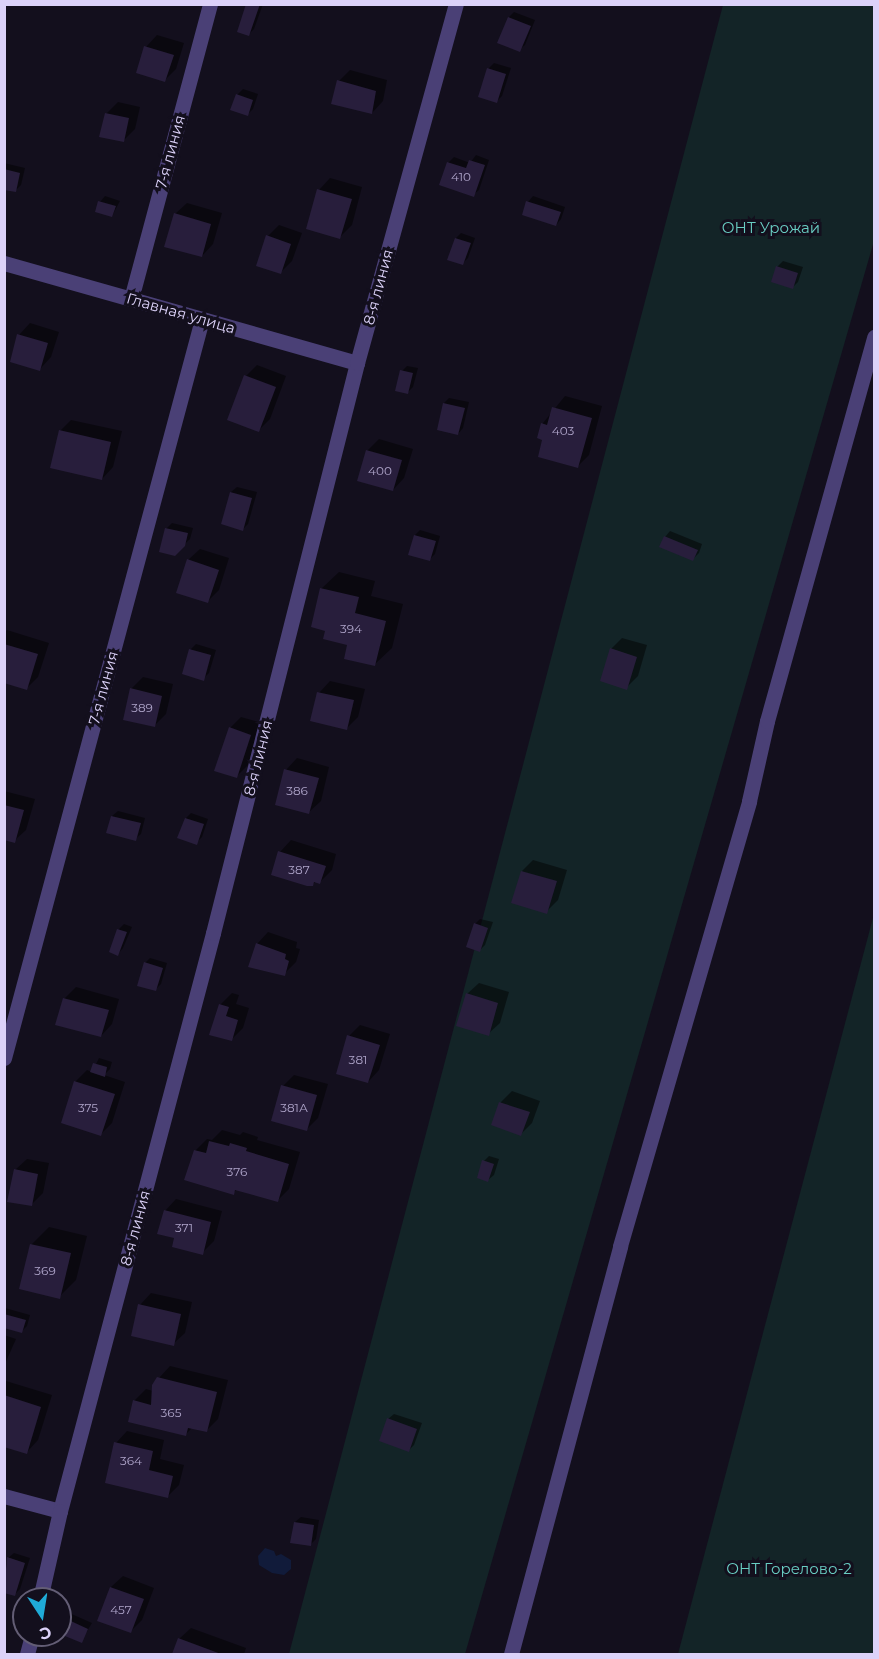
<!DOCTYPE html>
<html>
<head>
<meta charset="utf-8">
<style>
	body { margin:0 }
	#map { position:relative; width:879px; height:1659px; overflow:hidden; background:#130f1d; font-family:Montserrat,sans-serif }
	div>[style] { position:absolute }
	.green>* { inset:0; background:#132427 }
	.water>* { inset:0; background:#111b3a }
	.shadow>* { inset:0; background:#0007 }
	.building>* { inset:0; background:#281e3c }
	.minor>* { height:15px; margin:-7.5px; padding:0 7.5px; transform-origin:7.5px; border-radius:7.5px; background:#4a4076 }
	span { translate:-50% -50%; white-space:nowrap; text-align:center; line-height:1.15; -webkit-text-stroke:6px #130f1d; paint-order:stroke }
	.number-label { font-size:12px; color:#afa5ca }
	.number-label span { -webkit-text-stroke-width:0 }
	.street-label { font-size:15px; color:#dcd2f9 }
	.park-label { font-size:15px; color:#69cec3 }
	.frame { position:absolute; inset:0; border:6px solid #dcd2f9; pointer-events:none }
	.north { position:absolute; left:12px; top:1587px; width:60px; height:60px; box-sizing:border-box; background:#130f1d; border:2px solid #635d75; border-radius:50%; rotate:168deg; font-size:16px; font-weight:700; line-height:24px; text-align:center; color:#dcd2f9 }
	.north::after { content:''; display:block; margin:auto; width:21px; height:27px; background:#1fabd8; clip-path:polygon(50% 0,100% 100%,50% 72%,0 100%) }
</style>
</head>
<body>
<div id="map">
	<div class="green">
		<div style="clip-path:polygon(723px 5px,874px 5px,874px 241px,465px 1654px,289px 1654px)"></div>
		<div style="clip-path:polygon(874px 914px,874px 1654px,678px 1654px)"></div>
	</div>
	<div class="water">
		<div style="clip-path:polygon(265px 1548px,274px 1551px,276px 1556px,281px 1554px,291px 1560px,291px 1569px,284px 1575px,272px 1573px,259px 1565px,258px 1556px)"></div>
	</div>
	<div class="shadow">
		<div style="clip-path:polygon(248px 4px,263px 4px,254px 29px,249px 34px)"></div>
		<div style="clip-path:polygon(514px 12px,535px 20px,525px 45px,519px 50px,509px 17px)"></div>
		<div style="clip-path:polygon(157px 35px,184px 43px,176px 69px,165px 80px,146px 47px)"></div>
		<div style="clip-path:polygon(494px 63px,511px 68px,502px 96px,497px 101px,480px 96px,489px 68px)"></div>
		<div style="clip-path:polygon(350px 70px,387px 80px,383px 101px,372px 113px,339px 81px)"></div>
		<div style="clip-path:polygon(243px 89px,258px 94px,253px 109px,247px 115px,237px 95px)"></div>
		<div style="clip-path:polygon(118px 102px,140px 107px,135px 129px,123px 141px,106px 114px)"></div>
		<div style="clip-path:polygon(476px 155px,489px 160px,479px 190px,473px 195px,448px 163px,454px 157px,470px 163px)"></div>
		<div style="clip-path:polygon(4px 163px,25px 168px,21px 185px,15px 191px,4px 188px)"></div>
		<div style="clip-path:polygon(330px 178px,362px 187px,352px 225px,340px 237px,319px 190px)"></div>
		<div style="clip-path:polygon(105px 196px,120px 201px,112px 216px,100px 202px)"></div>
		<div style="clip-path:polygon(533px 196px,565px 207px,561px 219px,556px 225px,528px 202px)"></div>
		<div style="clip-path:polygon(187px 203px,222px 213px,213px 244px,202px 256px,175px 214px)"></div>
		<div style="clip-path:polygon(279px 225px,302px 233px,292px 261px,281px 272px,268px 236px)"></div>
		<div style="clip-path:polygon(461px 233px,475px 238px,468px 258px,462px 264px,456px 238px)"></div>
		<div style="clip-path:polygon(783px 261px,803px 267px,798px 282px,793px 287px,777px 267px)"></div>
		<div style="clip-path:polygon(30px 323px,59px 332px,51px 357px,40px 369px,19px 335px)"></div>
		<div style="clip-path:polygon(257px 365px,286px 376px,270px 419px,259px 430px,246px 376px)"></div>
		<div style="clip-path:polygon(407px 366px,418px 368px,413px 387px,407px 393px,402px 371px)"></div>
		<div style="clip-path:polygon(565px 396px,602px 406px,589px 455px,577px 467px,544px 439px,539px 437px,543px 423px)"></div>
		<div style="clip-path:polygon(449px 398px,469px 402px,463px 428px,458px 434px,444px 403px)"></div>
		<div style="clip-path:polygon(71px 420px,122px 431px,113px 467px,102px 479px,60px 431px)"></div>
		<div style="clip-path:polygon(379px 439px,413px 449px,404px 478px,393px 490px,367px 451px)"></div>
		<div style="clip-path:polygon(237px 487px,257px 492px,248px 524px,243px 529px,231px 492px)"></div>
		<div style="clip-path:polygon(172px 523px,193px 528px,190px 539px,174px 554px,166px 529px)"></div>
		<div style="clip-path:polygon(420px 530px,440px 536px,435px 554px,430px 559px,415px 535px)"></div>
		<div style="clip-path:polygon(670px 531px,702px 544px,699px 553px,693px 559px,665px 537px)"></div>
		<div style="clip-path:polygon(200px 549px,229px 558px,219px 590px,207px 602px,188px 560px)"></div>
		<div style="clip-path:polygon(339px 572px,375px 581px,371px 596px,403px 604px,392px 648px,374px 665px,327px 630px,321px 589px)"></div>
		<div style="clip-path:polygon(7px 630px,49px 643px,38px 677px,27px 688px,4px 681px,4px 633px)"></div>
		<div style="clip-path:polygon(622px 638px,647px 645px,638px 676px,626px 688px,611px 649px)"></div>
		<div style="clip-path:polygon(196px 644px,216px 650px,209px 673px,203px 679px,184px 673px,191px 649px)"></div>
		<div style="clip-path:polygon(143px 677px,173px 684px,166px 714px,154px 726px,131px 689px)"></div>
		<div style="clip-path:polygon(330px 681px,365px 689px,358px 717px,347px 728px,319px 693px)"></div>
		<div style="clip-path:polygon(241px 717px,262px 723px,248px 765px,236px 777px,230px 728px)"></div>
		<div style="clip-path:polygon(297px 758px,329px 767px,321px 801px,309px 812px,286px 770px)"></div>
		<div style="clip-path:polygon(4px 791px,35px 799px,26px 830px,14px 841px,4px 838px)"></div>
		<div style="clip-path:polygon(118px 811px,145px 818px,141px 834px,135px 839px,112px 816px)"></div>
		<div style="clip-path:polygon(191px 813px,208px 819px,202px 837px,196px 843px,186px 818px)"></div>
		<div style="clip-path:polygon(291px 840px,336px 854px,332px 870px,320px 882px,316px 881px,313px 884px,280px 852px)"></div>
		<div style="clip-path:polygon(533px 860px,567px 870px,558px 900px,546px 912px,522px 871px)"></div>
		<div style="clip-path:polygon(480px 919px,493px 922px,485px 945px,480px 950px,475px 924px)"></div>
		<div style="clip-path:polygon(124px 924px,132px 927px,123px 948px,118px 954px,111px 951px,119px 929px)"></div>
		<div style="clip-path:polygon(268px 932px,297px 942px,296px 948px,300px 949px,296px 962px,284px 974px,257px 944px)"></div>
		<div style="clip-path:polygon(150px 958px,167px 963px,161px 984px,155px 990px,145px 963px)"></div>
		<div style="clip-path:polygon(479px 983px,509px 992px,500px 1023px,488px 1034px,467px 994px)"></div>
		<div style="clip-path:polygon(76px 987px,119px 999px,112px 1024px,101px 1036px,64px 999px)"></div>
		<div style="clip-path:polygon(232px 993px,239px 995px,236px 1004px,249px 1008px,243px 1028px,231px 1040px,220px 1005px)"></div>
		<div style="clip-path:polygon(360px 1025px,390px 1034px,379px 1070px,368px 1082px,349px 1036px)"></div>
		<div style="clip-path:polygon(99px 1058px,112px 1062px,110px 1069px,104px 1075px,125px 1082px,112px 1123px,101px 1134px,75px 1082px,87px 1070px,92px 1072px)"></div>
		<div style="clip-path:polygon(294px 1075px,328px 1084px,318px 1118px,307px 1129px,283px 1086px)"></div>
		<div style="clip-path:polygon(512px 1091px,540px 1101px,532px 1123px,521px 1134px,493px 1124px,501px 1102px)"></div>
		<div style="clip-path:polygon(222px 1130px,240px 1135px,243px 1132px,258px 1137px,257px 1140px,300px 1152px,289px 1189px,277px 1201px,237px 1189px,233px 1193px,195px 1151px,207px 1139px,212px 1140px)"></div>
		<div style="clip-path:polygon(489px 1156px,499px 1159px,494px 1175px,488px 1180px,484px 1161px)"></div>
		<div style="clip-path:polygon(27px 1159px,49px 1163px,43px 1193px,31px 1205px,15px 1170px)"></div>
		<div style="clip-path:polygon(176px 1199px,222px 1211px,214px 1241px,202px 1253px,176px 1237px,165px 1211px)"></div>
		<div style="clip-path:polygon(49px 1227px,87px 1236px,76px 1280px,59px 1297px,21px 1288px,32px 1244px)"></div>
		<div style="clip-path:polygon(151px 1293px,192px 1302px,185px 1333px,173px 1344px,140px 1305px)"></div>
		<div style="clip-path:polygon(5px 1308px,30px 1315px,27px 1326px,22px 1331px,4px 1326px)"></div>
		<div style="clip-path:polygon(4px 1335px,16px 1339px,4px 1366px)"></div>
		<div style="clip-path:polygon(170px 1366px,228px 1380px,218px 1419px,207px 1430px,193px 1427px,185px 1435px,134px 1401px,146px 1389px,153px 1391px,159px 1378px)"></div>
		<div style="clip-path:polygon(6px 1381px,52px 1395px,38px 1440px,27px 1452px,4px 1445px)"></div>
		<div style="clip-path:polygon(394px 1414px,422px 1423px,414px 1445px,409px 1450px,388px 1419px)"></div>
		<div style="clip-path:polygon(127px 1431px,164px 1440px,160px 1459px,184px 1465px,179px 1485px,168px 1496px,116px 1443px)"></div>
		<div style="clip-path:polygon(301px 1517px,319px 1520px,316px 1539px,310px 1545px,295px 1522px)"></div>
		<div style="clip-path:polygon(14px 1553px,30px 1558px,20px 1589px,14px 1595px,4px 1592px,4px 1571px,8px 1558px)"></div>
		<div style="clip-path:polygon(123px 1576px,154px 1588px,142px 1620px,131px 1631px,111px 1587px)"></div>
		<div style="clip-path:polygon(67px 1612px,92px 1623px,81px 1641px,60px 1632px,60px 1620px)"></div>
		<div style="clip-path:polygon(191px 1628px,246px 1648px,244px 1654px,174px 1654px,179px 1639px)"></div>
	</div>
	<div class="building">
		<div style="clip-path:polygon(246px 4px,260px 4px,249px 36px,237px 32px)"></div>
		<div style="clip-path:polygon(508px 17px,531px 26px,520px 52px,497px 43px)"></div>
		<div style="clip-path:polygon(144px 46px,174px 55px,165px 82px,136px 73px)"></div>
		<div style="clip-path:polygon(487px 68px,506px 74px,497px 103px,478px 97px)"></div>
		<div style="clip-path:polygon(337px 80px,376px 91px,372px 114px,331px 104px)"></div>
		<div style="clip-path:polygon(236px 94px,253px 100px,248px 116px,230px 110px)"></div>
		<div style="clip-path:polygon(105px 113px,129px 118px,124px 142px,99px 137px)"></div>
		<div style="clip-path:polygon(469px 160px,485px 165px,474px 197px,439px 185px,447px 162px,466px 168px)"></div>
		<div style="clip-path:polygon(4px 169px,20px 173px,16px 192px,4px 190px)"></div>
		<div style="clip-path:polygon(317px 189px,352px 199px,340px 239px,306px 229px)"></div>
		<div style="clip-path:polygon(98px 201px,116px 206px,112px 217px,95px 212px)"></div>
		<div style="clip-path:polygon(526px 201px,561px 212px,556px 226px,522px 215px)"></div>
		<div style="clip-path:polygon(174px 213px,211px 224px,202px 257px,164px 247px)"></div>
		<div style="clip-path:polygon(266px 235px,291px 244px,281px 274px,256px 266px)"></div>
		<div style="clip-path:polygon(455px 238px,471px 243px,463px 265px,447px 260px)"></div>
		<div style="clip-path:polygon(776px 266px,798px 273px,793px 289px,771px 282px)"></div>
		<div style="clip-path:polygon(17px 334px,48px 343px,40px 371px,10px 362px)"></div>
		<div style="clip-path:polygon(400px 370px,413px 373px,408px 394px,395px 391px)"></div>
		<div style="clip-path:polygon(244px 375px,276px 387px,259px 432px,227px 420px)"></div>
		<div style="clip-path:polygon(443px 403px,465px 408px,458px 435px,437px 430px)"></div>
		<div style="clip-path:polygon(552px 407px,592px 418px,578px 468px,538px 457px,542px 440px,537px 438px,541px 423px,547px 425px)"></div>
		<div style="clip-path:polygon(59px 430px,111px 442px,102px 480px,50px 468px)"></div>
		<div style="clip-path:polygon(366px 450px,402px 460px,393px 491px,357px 481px)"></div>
		<div style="clip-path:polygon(230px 492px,252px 498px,243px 531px,221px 524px)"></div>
		<div style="clip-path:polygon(165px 528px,188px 533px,185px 546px,175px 556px,159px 552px)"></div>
		<div style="clip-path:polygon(414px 535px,436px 541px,430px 561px,408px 555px)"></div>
		<div style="clip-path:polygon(664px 536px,698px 550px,693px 561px,659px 547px)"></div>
		<div style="clip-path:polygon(187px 559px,219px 570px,208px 603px,176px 593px)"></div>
		<div style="clip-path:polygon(320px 588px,359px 597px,355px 613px,386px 621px,375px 666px,344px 659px,347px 645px,323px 639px,325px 631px,311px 627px)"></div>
		<div style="clip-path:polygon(4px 644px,38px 654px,27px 690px,4px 683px)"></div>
		<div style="clip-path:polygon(610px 648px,637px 657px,627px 690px,600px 681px)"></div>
		<div style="clip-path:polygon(189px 649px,211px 655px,204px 681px,182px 674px)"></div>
		<div style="clip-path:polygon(130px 688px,162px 696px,155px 727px,123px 720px)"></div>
		<div style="clip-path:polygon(317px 692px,354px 700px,347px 730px,310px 721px)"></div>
		<div style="clip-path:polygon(229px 727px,251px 735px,237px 778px,214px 771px)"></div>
		<div style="clip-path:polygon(284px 769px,319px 778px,309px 814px,275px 805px)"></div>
		<div style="clip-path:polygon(4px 805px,24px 810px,15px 843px,4px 840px)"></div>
		<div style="clip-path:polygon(111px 816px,141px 823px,136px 841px,106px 833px)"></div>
		<div style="clip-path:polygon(185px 818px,204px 824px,197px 845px,177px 838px)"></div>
		<div style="clip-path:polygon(278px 851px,326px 866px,320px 884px,314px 882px,313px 886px,307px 886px,271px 875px)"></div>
		<div style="clip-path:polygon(521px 871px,557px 881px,547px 914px,511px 903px)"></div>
		<div style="clip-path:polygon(474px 923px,488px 928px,480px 952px,466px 947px)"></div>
		<div style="clip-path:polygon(117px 929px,127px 932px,118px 956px,109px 952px)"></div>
		<div style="clip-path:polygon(256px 943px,286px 954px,285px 959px,289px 961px,285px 976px,248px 967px)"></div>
		<div style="clip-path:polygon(144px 962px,163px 968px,156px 991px,137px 986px)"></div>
		<div style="clip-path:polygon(466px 993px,498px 1003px,489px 1036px,456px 1026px)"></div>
		<div style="clip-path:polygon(63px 998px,109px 1010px,101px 1037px,55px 1025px)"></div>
		<div style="clip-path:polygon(219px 1004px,229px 1007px,226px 1016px,238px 1020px,232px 1041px,209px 1035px)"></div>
		<div style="clip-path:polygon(347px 1035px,380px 1045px,368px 1083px,336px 1074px)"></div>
		<div style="clip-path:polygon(93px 1063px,107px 1067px,105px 1077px,90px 1072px)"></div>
		<div style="clip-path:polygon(74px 1081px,115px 1094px,101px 1136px,61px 1123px)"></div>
		<div style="clip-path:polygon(281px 1085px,317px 1095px,307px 1131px,271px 1121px)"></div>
		<div style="clip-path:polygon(499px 1102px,530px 1112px,521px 1136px,491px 1125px)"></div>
		<div style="clip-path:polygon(209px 1141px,229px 1146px,230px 1143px,247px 1148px,246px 1151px,289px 1164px,278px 1202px,235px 1190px,234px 1195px,184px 1180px,194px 1150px,206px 1153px)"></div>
		<div style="clip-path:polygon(482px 1160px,494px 1164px,488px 1182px,477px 1178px)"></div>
		<div style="clip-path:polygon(14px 1169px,38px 1174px,32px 1206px,7px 1202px)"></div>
		<div style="clip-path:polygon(164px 1210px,211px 1222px,203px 1255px,172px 1247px,174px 1238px,157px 1234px)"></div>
		<div style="clip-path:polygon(30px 1244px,71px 1253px,60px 1299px,19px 1289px)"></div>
		<div style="clip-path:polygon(138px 1304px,181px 1314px,174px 1346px,131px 1336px)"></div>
		<div style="clip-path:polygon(4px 1314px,26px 1320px,22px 1333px,4px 1328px)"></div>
		<div style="clip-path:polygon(157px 1377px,217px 1392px,207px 1432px,188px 1428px,186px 1436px,128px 1422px,133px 1400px,151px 1405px,152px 1385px)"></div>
		<div style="clip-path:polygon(4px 1395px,41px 1407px,27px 1454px,4px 1447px)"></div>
		<div style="clip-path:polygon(387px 1418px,417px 1429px,409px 1452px,379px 1441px)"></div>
		<div style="clip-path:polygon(114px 1442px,153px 1451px,149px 1470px,173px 1476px,168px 1498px,105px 1483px)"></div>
		<div style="clip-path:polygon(294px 1522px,314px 1525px,311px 1546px,290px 1543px)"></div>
		<div style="clip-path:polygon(7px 1557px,25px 1563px,15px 1596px,4px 1593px)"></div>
		<div style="clip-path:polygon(110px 1587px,144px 1599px,131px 1633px,97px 1621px)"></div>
		<div style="clip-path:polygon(60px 1616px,88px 1629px,82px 1643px,60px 1634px)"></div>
		<div style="clip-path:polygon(178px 1638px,221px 1654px,172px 1654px)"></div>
	</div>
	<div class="minor">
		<div style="left:4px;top:263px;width:367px;rotate:15.8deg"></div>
		<div style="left:131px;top:299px;width:305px;rotate:-75deg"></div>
		<div style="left:4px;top:1058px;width:765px;rotate:-75deg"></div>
		<div style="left:4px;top:1496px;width:58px;rotate:15deg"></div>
		<div style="left:60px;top:1511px;width:598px;rotate:-75.17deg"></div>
		<div style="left:213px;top:933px;width:588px;rotate:-75.82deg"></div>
		<div style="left:357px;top:363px;width:372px;rotate:-74.6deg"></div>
		<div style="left:40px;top:1599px;width:90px;rotate:-77.2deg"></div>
		<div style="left:27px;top:1654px;width:20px;rotate:-75deg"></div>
		<div style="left:511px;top:1654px;width:422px;rotate:-75deg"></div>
		<div style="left:620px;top:1246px;width:463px;rotate:-73.8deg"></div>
		<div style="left:749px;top:801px;width:82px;rotate:-77.3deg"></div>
		<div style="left:767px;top:721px;width:399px;rotate:-74.4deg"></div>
	</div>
	<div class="number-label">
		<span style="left:461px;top:177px">410</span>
		<span style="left:563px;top:431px">403</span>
		<span style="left:380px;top:471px">400</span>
		<span style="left:351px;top:629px">394</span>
		<span style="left:142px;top:708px">389</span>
		<span style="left:297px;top:791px">386</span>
		<span style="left:299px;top:870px">387</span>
		<span style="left:358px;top:1060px">381</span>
		<span style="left:88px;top:1108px">375</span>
		<span style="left:294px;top:1108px">381А</span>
		<span style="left:237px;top:1172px">376</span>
		<span style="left:184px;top:1228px">371</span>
		<span style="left:45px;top:1271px">369</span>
		<span style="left:171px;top:1413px">365</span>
		<span style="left:131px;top:1461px">364</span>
		<span style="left:121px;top:1610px">457</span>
	</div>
	<div class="street-label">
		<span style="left:170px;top:152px;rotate:-75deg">7-я линия</span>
		<span style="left:378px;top:287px;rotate:-75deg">8-я линия</span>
		<span style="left:181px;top:313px;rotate:16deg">Главная улица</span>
		<span style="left:103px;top:688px;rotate:-75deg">7-я линия</span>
		<span style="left:258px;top:758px;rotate:-76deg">8-я линия</span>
		<span style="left:135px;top:1228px;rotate:-75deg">8-я линия</span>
	</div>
	<div class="park-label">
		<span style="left:771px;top:228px">ОНТ Урожай</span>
		<span style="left:789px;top:1569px">ОНТ Горелово-2</span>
	</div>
	<div class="frame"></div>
	<div class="north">С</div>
</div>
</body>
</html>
